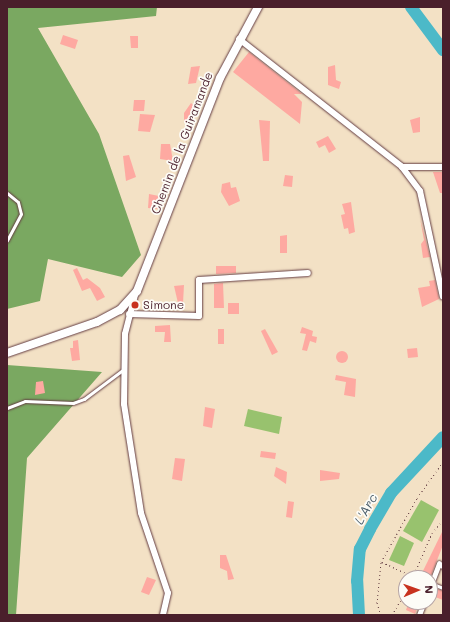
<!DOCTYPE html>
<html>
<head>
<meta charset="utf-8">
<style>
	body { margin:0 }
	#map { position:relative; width:450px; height:622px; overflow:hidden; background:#f3e1c5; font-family:Mali,sans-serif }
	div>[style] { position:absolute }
	.green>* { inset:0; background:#98c26e }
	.forest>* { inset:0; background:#7aa861 }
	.river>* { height:12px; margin:-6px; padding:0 6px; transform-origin:6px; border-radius:6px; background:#4cb9c8 }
	.building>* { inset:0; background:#fea9a1 }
	.round { border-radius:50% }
	.path>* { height:1px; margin-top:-0.5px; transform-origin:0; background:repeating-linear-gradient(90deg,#633c42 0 1px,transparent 0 4px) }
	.roads { filter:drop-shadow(0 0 1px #633c42) drop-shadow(0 0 1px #633c42) }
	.service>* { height:3px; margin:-1.5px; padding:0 1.5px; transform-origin:1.5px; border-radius:1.5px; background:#fff }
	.pedestrian>* { height:4.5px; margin:-2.25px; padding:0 2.25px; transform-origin:2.25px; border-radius:2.25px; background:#fff }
	.minor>* { height:6px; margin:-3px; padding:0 3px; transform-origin:3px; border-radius:3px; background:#fff }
	.tertiary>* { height:8px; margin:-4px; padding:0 4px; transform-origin:4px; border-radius:4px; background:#fff }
	.dots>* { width:11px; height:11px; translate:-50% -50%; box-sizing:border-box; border:2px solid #fdfcf7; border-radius:50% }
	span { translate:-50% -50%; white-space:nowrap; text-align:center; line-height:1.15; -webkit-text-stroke:3.5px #fdfcf7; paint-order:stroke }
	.street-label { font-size:12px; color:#4a1f2b }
	.poi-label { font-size:12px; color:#4a1f2b }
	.left { translate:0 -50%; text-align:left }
	.water-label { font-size:13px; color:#4b5d6a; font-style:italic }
	.frame { position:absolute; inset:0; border:8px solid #4a1f2b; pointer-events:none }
	.north { position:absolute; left:398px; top:570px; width:40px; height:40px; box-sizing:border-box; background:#fdfcf7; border:1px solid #b5a4a5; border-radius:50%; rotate:88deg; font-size:11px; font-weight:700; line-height:16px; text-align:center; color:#4a1f2b }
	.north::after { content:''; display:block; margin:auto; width:14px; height:18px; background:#c8321e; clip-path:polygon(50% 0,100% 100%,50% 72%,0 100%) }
</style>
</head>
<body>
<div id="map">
	<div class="green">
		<div style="clip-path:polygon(248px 409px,282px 417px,279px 434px,244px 426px)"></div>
		<div style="clip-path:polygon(421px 500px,439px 510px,422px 542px,403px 531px)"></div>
		<div style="clip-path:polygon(400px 536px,414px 543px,404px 566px,389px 560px)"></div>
	</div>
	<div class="forest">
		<div style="clip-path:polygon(7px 7px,157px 7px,156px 16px,38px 28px,99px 134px,141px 255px,122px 277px,48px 259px,40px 301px,7px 309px)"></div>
		<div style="clip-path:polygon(7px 365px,102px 372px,27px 458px,16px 615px,7px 615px)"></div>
	</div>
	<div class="river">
		<div style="left:411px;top:7px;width:54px;rotate:53.3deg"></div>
		<div style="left:359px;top:615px;width:34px;rotate:-93deg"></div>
		<div style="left:357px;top:581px;width:32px;rotate:-85deg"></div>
		<div style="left:360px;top:549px;width:22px;rotate:-63deg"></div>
		<div style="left:370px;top:529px;width:42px;rotate:-59.7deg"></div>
		<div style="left:391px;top:493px;width:76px;rotate:-47.1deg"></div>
	</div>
	<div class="building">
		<div style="clip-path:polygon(63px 35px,78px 40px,75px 49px,60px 44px)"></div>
		<div style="clip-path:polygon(130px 36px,138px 36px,138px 48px,131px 48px)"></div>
		<div style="clip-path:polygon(249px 52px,302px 94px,294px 94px,302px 102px,300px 124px,233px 72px)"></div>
		<div style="clip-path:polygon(335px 65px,336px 80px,341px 82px,339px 89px,328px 85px,328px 67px)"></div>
		<div style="clip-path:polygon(200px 66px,196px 83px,188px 84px,191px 67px)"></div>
		<div style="clip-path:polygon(134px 100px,145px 100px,144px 111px,133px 111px)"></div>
		<div style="clip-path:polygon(191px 103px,198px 109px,191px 117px,191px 127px,184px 121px,184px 113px)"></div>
		<div style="clip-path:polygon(140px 114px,155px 115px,150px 132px,138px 131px)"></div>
		<div style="clip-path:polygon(420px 117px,420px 132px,413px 133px,410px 120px)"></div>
		<div style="clip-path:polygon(259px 120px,270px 121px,269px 161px,263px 161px)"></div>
		<div style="clip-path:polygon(328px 136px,336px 149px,329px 153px,325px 145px,319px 148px,316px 142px)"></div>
		<div style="clip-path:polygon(161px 144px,170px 144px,173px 161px,160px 159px)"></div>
		<div style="clip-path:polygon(129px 155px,136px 177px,126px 181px,123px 156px)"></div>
		<div style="clip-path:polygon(433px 172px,443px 172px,443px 193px,440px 193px)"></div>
		<div style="clip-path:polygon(285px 175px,293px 176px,292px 187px,283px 186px)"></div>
		<div style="clip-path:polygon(230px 182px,231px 188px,236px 187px,240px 201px,229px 206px,221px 192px,222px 184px)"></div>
		<div style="clip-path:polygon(149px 194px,159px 196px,158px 209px,148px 208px)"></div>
		<div style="clip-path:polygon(351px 202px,355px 232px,349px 234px,348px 228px,344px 229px,341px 215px,345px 214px,342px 204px)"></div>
		<div style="clip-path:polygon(420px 218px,430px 257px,423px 258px,421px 244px,424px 240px)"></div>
		<div style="clip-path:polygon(287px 235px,287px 253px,280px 253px,280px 236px)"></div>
		<div style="clip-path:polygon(216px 266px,236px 266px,236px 273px,216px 274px)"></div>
		<div style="clip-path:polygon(77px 268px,83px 280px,87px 278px,100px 288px,105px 297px,97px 301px,90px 288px,82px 291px,73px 270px)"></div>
		<div style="clip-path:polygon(435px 280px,439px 299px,422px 307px,418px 288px,430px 286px,429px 281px)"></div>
		<div style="clip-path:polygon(223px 283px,224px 308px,214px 308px,214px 284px)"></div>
		<div style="clip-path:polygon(184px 285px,183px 303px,178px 303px,174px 286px)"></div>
		<div style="clip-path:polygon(228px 303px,239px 303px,239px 314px,228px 314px)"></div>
		<div style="clip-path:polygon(170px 325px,171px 342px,164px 342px,165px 332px,155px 332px,155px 326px)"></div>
		<div style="clip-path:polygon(302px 327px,313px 331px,312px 336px,317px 337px,316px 343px,310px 341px,307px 351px,302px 350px,306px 334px,300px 333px)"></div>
		<div style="clip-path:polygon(218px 329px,224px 329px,224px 344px,218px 344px)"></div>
		<div style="clip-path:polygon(265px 329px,278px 352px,272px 355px,261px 331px)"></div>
		<div style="clip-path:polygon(78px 340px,80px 360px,72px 361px,70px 348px,73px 348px,73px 341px)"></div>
		<div style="clip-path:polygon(417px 348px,418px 357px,408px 358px,407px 349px)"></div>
		<div class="round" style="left:336px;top:351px;width:12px;height:12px"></div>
		<div style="clip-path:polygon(336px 375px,356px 379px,355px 397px,344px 395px,346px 382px,335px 380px)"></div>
		<div style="clip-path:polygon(43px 381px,45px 393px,35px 395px,36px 382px)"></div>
		<div style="clip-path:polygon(205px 407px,215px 409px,212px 428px,203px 426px)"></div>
		<div style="clip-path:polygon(261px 451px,276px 453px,275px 459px,260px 457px)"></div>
		<div style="clip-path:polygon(175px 458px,185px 459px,182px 481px,172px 479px)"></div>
		<div style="clip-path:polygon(276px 467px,287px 472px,286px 484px,274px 476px)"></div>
		<div style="clip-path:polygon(320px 470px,340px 473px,339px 479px,320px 481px)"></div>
		<div style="clip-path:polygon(288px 501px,294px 502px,292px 518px,286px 517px)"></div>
		<div style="clip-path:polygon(443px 530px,443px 545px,430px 578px,421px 575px)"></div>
		<div style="clip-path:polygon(220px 555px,226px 555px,234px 579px,228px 580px,227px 571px,220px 568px)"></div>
		<div style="clip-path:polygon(147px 577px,156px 580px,149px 595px,141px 592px)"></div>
		<div style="clip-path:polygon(434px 588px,443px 591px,443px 600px,430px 595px)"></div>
		<div style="clip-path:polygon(409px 602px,419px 602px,415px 614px,406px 610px)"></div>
	</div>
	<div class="path">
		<div style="left:382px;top:562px;width:29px;rotate:25deg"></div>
		<div style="left:416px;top:570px;width:40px;rotate:-66.6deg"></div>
		<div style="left:432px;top:533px;width:17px;rotate:-50deg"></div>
		<div style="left:381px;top:615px;width:13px;rotate:-108deg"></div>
		<div style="left:377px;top:603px;width:41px;rotate:-84.4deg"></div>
		<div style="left:381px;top:562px;width:73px;rotate:-60.6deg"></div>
		<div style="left:417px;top:498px;width:44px;rotate:-54.2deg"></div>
		<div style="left:392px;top:615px;width:28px;rotate:-60deg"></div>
	</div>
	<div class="roads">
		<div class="service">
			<div style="left:7px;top:193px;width:14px;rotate:39deg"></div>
			<div style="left:18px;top:202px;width:12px;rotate:76deg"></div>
			<div style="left:21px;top:214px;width:30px;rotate:118deg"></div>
			<div style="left:7px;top:408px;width:19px;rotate:-21deg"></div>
			<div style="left:25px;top:401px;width:48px;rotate:2.4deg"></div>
			<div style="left:73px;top:403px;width:12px;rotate:-20deg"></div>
			<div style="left:84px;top:399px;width:50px;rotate:-36.9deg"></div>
			<div style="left:414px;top:575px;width:7px;rotate:27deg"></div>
			<div style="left:430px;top:583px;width:14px;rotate:21deg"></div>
		</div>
		<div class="pedestrian">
			<div style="left:430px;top:587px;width:25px;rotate:-69deg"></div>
			<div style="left:439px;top:564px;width:4px;rotate:27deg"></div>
			<div style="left:419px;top:615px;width:14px;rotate:-69deg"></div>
		</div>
		<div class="minor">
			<div style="left:239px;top:39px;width:207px;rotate:38.1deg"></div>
			<div style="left:402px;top:167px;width:30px;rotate:53deg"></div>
			<div style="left:420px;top:191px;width:108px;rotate:77.8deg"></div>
			<div style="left:402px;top:167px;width:41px"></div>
			<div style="left:135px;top:295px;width:40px;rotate:104.4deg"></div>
			<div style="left:125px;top:334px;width:70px;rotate:90.8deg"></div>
			<div style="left:124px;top:404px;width:110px;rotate:81.1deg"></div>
			<div style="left:141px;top:513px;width:84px;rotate:71.4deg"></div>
			<div style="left:168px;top:593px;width:23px;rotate:103deg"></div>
			<div style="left:129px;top:314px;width:70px;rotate:1.6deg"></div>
			<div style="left:199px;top:316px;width:36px;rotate:-90deg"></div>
			<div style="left:199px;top:280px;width:109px;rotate:-3.7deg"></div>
		</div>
		<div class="tertiary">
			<div style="left:7px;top:353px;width:95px;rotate:-19deg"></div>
			<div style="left:97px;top:322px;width:26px;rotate:-28deg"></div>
			<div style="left:120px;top:310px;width:25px;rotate:-48deg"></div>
			<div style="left:137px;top:291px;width:229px;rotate:-68.7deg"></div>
			<div style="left:220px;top:78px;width:81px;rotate:-61.8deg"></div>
		</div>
	</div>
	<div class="dots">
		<div style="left:135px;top:305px;background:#c8321e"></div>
	</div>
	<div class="street-label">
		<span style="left:182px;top:143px;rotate:-69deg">Chemin de la Guiramande</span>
	</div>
	<div class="poi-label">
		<span class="left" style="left:143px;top:305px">Simone</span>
	</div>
	<div class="water-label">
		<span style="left:366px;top:509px;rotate:-60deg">L'Arc</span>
	</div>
	<div class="frame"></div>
	<div class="north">N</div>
</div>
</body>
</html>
